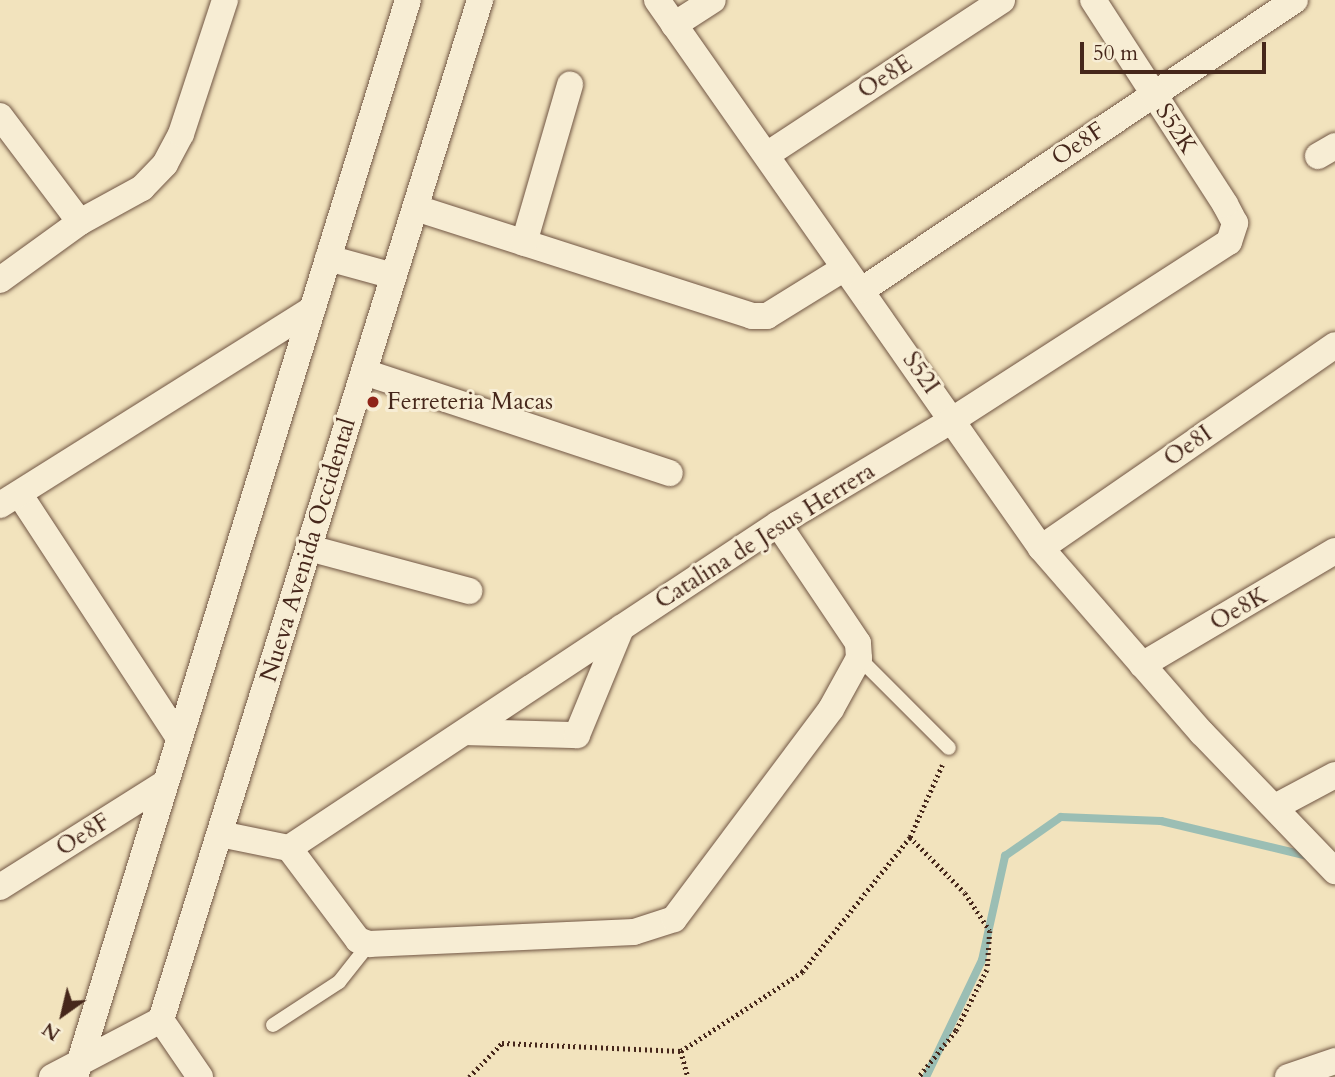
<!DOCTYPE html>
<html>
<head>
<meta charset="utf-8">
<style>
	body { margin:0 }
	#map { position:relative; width:1335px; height:1077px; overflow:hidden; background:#f2e3bd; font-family:Cardo,serif }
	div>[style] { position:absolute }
	.stream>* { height:8px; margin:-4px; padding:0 4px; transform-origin:4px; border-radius:4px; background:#9bbeb4 }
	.path>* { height:4.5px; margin-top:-2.25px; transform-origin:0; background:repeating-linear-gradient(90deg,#46271b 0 2px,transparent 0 5.5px) }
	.roads { filter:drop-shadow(0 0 2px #715644) drop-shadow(0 0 2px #715644) }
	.service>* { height:14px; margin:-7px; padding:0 7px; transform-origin:7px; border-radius:7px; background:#f7edd4 }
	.minor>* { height:26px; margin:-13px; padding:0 13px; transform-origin:13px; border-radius:13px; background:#f7edd4 }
	.dots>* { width:19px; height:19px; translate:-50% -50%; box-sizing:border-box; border:4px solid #f7edd4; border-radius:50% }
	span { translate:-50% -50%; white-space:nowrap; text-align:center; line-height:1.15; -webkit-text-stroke:6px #f7edd4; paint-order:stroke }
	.street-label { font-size:24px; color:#46271b }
	.poi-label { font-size:24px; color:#46271b }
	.left { translate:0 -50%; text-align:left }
	.north { position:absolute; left:28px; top:979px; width:70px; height:70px; -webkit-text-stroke:5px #f7edd4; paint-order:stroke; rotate:214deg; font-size:19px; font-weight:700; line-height:28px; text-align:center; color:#46271b }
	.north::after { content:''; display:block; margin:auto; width:24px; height:32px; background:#46271b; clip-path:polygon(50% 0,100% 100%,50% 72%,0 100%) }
	.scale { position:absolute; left:1080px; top:42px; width:186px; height:32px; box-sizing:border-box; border:4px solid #46271b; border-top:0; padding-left:9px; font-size:21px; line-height:24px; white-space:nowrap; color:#46271b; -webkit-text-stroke:5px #f7edd4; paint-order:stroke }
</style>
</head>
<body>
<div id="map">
	<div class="stream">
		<div style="left:926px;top:1077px;width:130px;rotate:-64.4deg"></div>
		<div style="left:982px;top:960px;width:107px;rotate:-77.5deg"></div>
		<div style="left:1005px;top:856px;width:68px;rotate:-34.9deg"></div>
		<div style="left:1061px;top:817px;width:100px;rotate:2.3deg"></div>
		<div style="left:1161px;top:821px;width:151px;rotate:13.4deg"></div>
	</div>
	<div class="path">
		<div style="left:910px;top:837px;width:78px;rotate:45.5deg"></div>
		<div style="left:965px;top:893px;width:45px;rotate:56.7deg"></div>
		<div style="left:990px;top:931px;width:39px;rotate:94deg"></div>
		<div style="left:987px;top:970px;width:68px;rotate:116.9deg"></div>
		<div style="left:956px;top:1031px;width:59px;rotate:128.8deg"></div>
		<div style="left:681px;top:1051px;width:27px;rotate:75deg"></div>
		<div style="left:469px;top:1077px;width:47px;rotate:-45.9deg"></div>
		<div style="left:502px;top:1043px;width:179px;rotate:2.6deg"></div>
		<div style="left:681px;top:1051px;width:145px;rotate:-33.1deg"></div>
		<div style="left:802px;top:972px;width:173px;rotate:-51.3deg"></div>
		<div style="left:910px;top:837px;width:79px;rotate:-66deg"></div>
	</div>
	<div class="roads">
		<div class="service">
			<div style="left:859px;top:658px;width:127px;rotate:45deg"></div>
			<div style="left:273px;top:1025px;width:79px;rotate:-33.1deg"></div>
			<div style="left:339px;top:982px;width:48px;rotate:-51.7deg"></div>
		</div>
		<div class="minor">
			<div style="left:657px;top:0;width:669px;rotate:54.98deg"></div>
			<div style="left:1041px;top:548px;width:245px;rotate:49deg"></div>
			<div style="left:1202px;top:733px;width:192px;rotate:46.1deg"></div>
			<div style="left:674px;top:25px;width:46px;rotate:-32.7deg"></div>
			<div style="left:0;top:116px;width:133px;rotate:53deg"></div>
			<div style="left:768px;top:154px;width:280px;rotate:-33.3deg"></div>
			<div style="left:1318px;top:156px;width:20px;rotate:-30deg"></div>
			<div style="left:416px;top:208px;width:353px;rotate:17.8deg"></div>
			<div style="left:752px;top:316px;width:15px"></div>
			<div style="left:767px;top:316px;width:89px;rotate:-31.7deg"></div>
			<div style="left:524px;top:243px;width:165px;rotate:-73.8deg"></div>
			<div style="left:328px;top:258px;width:68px;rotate:15.3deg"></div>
			<div style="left:0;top:280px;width:99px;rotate:-35.9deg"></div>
			<div style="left:80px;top:222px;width:71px;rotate:-28.7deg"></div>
			<div style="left:142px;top:188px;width:33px;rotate:-46deg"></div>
			<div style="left:165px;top:164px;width:34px;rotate:-62deg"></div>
			<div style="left:181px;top:134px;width:141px;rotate:-71.8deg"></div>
			<div style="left:862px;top:290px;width:521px;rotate:-33.81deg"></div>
			<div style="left:364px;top:372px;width:322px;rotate:18.3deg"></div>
			<div style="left:20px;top:495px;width:290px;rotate:56.8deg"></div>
			<div style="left:0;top:505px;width:368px;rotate:-32.1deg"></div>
			<div style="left:309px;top:548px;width:166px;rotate:15deg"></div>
			<div style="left:1041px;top:548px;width:357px;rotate:-34.6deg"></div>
			<div style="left:1142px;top:665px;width:224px;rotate:-30.6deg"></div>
			<div style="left:467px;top:732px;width:110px;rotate:1.6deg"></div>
			<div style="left:577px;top:735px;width:116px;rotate:-67.6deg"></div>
			<div style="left:1275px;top:807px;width:68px;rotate:-28.1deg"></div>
			<div style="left:220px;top:834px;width:70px;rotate:11.5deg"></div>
			<div style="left:289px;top:848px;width:115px;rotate:53.1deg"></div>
			<div style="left:358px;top:940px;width:12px;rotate:20deg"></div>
			<div style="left:369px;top:944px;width:265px;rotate:-2.6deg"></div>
			<div style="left:634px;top:932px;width:42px;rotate:-18deg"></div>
			<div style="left:674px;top:919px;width:262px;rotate:-53.2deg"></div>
			<div style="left:831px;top:709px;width:58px;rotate:-61.2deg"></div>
			<div style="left:859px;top:658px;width:15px;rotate:-94deg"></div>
			<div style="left:858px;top:643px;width:143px;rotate:-123.9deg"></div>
			<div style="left:289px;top:848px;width:587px;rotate:-33.53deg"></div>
			<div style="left:778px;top:524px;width:205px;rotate:-30.8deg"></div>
			<div style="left:954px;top:419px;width:327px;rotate:-32.8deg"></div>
			<div style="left:1229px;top:242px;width:20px;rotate:-72deg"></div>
			<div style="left:1235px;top:223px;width:21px;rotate:-118deg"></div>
			<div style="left:1225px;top:204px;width:243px;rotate:-122.9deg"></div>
			<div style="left:0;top:887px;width:195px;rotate:-32.2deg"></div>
			<div style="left:161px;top:1020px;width:1069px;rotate:-72.63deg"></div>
			<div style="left:161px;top:1020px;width:69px;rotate:55.6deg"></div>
			<div style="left:52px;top:1077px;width:123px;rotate:-27.6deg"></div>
			<div style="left:75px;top:1077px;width:1127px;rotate:-72.82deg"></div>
			<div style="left:1288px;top:1077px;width:50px;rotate:-18.8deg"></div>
		</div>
	</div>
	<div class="dots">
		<div style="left:373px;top:402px;background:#8f2418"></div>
	</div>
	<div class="street-label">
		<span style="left:885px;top:77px;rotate:-33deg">Oe8E</span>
		<span style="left:1176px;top:129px;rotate:57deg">S52K</span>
		<span style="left:1078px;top:144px;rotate:-34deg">Oe8F</span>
		<span style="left:921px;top:373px;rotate:55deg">S52I</span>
		<span style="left:1188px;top:446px;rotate:-35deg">Oe8I</span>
		<span style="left:765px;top:536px;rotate:-32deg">Catalina de Jesus Herrera</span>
		<span style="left:308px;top:550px;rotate:-73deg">Nueva Avenida Occidental</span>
		<span style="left:1239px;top:609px;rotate:-30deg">Oe8K</span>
		<span style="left:83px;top:835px;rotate:-32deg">Oe8F</span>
	</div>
	<div class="poi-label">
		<span class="left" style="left:387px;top:402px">Ferreteria Macas</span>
	</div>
	<div class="north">N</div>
	<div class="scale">50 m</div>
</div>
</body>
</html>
